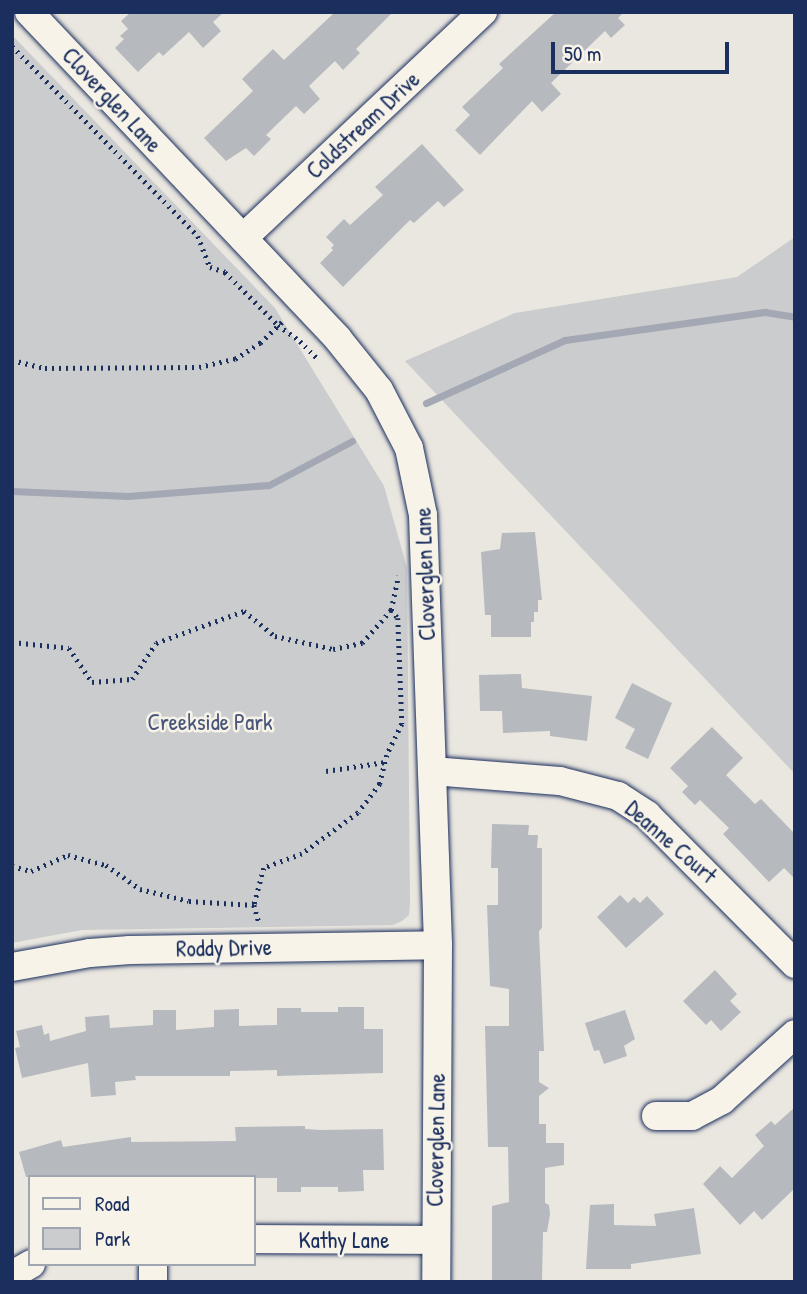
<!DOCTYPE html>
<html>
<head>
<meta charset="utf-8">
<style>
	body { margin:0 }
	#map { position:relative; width:807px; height:1294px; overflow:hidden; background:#eae7e0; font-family:"Patrick Hand",sans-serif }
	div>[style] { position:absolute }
	.green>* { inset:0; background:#cbcccd }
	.stream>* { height:7px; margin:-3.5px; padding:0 3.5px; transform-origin:3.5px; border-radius:3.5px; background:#a3a8b4 }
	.building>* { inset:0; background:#b6babf }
	.path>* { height:4.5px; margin-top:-2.25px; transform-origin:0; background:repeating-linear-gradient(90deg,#1b2f5e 0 2px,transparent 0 7px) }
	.roads { filter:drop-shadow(0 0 2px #1b2f5e) drop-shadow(0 0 2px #1b2f5e) }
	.minor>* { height:28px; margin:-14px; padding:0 14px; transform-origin:14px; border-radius:14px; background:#f7f3e8 }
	span { translate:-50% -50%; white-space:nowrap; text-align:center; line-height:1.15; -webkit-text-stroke:5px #f7f3e8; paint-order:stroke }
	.street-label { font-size:23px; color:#1b2f5e }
	.park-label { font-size:23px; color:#47567a }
	.frame { position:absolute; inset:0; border:14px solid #1b2f5e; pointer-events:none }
	.legend { position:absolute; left:28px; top:1175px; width:228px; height:91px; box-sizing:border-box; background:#f7f3e8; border:2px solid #9fa5b1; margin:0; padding:9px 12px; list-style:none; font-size:21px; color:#1b2f5e }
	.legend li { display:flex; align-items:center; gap:14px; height:35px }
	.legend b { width:35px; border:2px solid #9fa5b1 }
	.scale { position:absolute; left:551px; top:42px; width:178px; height:32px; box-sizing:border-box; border:4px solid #1b2f5e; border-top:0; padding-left:9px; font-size:21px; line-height:24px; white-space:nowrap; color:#1b2f5e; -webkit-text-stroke:5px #f7f3e8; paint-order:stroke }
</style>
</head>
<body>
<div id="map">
	<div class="green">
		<div style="clip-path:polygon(12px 35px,275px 308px,384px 486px,407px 568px,410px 903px,409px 915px,402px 921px,393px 925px,82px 930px,12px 943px)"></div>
		<div style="clip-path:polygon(795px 237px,795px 774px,405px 361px,515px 313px,737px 277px)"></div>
	</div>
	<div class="stream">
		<div style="left:426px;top:403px;width:153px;rotate:-24.4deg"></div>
		<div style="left:565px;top:340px;width:202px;rotate:-8deg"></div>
		<div style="left:765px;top:312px;width:30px;rotate:9deg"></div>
		<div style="left:12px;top:491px;width:116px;rotate:2.5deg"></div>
		<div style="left:128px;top:496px;width:141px;rotate:-4.5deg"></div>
		<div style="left:269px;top:485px;width:94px;rotate:-27.9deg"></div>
	</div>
	<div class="building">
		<div style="clip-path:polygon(131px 12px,224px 12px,213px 22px,221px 31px,203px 48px,189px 32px,163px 56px,159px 52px,138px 72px,115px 48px,124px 39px,120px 36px,128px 29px,121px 21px)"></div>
		<div style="clip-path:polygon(335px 12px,393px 12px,356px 49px,360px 53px,343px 70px,335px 61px,309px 86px,320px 99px,304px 114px,296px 106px,266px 135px,271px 139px,254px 156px,246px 148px,226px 161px,204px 138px,253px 91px,242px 79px,273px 49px,284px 60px)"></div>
		<div style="clip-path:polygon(556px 12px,624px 12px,618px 18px,625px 25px,611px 38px,605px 31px,551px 83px,561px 94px,542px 112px,532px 101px,480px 155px,455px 130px,470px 115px,462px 107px,503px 68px,499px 64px)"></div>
		<div style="clip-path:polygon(422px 144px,464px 190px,444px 207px,438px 201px,414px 223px,410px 220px,343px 287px,320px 263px,333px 250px,331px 248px,334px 245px,326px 237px,344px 219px,350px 225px,383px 195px,375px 187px)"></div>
		<div style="clip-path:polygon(535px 532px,542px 600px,538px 600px,538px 612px,534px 612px,534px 622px,531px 622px,531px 637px,491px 637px,491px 615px,485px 615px,481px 552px,500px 549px,502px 533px)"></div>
		<div style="clip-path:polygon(521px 674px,522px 688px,592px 696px,587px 741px,550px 736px,550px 731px,503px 733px,502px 711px,480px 711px,479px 675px)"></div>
		<div style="clip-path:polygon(632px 683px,672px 703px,648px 759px,625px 748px,635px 729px,615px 718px)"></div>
		<div style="clip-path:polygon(712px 727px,743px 758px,726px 775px,755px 804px,761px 799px,795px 834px,795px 879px,784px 868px,769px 882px,723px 834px,729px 828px,700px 800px,695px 805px,682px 792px,688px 786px,670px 768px)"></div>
		<div style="clip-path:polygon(492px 824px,529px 825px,528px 835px,538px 835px,537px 848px,542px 848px,542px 928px,539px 931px,544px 1051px,539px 1051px,539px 1082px,549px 1088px,539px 1096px,539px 1124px,546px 1124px,546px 1143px,564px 1143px,564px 1165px,545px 1168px,545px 1203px,549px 1205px,550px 1214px,547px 1232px,543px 1232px,542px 1282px,492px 1282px,492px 1206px,509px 1202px,508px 1147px,488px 1147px,485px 1026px,509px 1026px,509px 989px,490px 986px,487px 905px,498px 905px,498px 868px,491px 868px)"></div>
		<div style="clip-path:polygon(620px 895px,628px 903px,634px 897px,640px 903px,647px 896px,664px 914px,626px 948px,597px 917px)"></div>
		<div style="clip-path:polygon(715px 970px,737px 994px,730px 1001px,741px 1012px,721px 1031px,711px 1020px,706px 1025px,683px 1001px)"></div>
		<div style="clip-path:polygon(338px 1007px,364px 1007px,364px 1029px,383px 1029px,383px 1073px,277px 1076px,277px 1070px,230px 1071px,230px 1076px,135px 1076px,136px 1080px,115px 1082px,116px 1095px,91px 1097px,88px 1063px,22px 1078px,15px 1048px,20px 1047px,16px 1031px,42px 1025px,44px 1035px,49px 1033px,50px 1041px,86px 1031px,85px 1017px,109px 1015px,110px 1028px,153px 1025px,153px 1010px,176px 1010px,176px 1030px,214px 1027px,214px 1010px,239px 1009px,239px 1026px,277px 1025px,277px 1008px,301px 1008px,301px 1012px,338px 1012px)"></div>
		<div style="clip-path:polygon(625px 1010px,635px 1039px,624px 1046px,627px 1056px,604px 1064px,599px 1050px,594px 1051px,585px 1023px)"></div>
		<div style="clip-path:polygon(795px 1107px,795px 1188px,762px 1220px,754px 1211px,740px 1225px,703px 1184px,720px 1166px,732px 1178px,764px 1146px,755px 1135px,771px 1121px,775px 1125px)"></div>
		<div style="clip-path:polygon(305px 1126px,305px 1129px,321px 1130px,383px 1129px,384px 1170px,363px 1170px,364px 1191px,338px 1192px,338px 1187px,301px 1187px,301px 1192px,277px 1192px,277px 1178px,26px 1177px,19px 1152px,61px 1140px,63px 1147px,131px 1137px,131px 1142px,236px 1141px,235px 1127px)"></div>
		<div style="clip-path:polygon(614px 1204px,614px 1225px,656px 1226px,654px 1214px,694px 1208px,701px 1254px,631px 1264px,631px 1269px,586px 1269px,590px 1205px)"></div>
	</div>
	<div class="path">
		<div style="left:12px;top:46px;width:266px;rotate:45.6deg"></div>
		<div style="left:198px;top:236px;width:33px;rotate:69deg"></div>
		<div style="left:210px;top:267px;width:16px;rotate:18deg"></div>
		<div style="left:225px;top:272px;width:75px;rotate:45deg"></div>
		<div style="left:278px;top:325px;width:27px;rotate:36deg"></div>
		<div style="left:300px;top:341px;width:27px;rotate:45deg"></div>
		<div style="left:12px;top:360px;width:34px;rotate:14deg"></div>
		<div style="left:45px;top:368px;width:154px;rotate:-0.4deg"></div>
		<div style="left:199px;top:367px;width:37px;rotate:-13deg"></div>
		<div style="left:235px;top:359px;width:30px;rotate:-33deg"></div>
		<div style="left:260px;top:343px;width:35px;rotate:-44deg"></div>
		<div style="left:391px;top:610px;width:35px;rotate:-78deg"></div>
		<div style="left:12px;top:642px;width:57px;rotate:6deg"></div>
		<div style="left:69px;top:648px;width:41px;rotate:55.9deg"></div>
		<div style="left:92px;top:682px;width:40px;rotate:-4.3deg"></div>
		<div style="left:132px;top:679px;width:43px;rotate:-56.3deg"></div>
		<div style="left:156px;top:643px;width:94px;rotate:-20deg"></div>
		<div style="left:244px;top:611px;width:40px;rotate:39deg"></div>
		<div style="left:275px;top:636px;width:59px;rotate:12.6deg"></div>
		<div style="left:333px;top:649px;width:30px;rotate:-12deg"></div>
		<div style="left:362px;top:643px;width:44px;rotate:-48.7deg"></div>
		<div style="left:391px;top:610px;width:11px;rotate:49deg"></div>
		<div style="left:398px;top:618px;width:106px;rotate:87.8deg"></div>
		<div style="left:402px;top:724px;width:34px;rotate:116deg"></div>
		<div style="left:387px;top:755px;width:30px;rotate:104deg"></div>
		<div style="left:380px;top:784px;width:36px;rotate:127deg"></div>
		<div style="left:358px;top:813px;width:69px;rotate:143.8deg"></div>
		<div style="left:302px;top:854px;width:40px;rotate:159.8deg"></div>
		<div style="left:264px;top:868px;width:38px;rotate:105deg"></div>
		<div style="left:254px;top:905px;width:18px;rotate:74deg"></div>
		<div style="left:326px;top:771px;width:60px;rotate:-8.7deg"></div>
		<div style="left:12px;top:866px;width:20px;rotate:15deg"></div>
		<div style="left:31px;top:871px;width:40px;rotate:-23.4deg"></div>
		<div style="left:68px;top:855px;width:39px;rotate:15deg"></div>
		<div style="left:106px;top:865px;width:42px;rotate:35.2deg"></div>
		<div style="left:140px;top:889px;width:50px;rotate:13.8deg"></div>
		<div style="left:189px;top:901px;width:65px;rotate:3.5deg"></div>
	</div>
	<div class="roads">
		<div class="minor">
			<div style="left:29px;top:12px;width:450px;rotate:46.6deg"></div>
			<div style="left:338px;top:339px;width:65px;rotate:51.2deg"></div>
			<div style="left:379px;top:390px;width:65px;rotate:62.7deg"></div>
			<div style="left:409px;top:448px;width:68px;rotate:78.2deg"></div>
			<div style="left:423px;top:515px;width:343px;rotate:88deg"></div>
			<div style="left:435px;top:858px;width:87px;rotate:88deg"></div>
			<div style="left:438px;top:945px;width:337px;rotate:90.3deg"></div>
			<div style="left:243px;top:238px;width:330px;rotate:-43.3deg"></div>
			<div style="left:432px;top:771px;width:128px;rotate:4.5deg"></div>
			<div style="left:560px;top:781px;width:60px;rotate:14.5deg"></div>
			<div style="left:618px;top:796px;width:35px;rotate:33deg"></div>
			<div style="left:647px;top:815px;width:210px;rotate:45.2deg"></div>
			<div style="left:12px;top:967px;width:79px;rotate:-10.2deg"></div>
			<div style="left:90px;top:953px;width:40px;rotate:-4.3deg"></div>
			<div style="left:130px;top:950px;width:308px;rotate:-0.9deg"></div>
			<div style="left:656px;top:1116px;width:36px"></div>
			<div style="left:692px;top:1116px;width:34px;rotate:-28deg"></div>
			<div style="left:722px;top:1100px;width:98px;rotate:-42.1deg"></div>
			<div style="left:254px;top:1239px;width:181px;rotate:0.3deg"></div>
			<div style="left:153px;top:1264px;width:18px;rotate:90deg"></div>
			<div style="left:12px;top:1275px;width:22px;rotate:-30deg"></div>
		</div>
	</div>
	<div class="street-label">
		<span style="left:112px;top:100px;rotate:47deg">Cloverglen Lane</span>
		<span style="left:363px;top:125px;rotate:-43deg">Coldstream Drive</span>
		<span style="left:425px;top:574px;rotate:-92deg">Cloverglen Lane</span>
		<span style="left:671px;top:842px;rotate:41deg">Deanne Court</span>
		<span style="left:224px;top:948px;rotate:-1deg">Roddy Drive</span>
		<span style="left:436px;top:1140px;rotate:-89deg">Cloverglen Lane</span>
		<span style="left:344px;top:1240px">Kathy Lane</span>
	</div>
	<div class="park-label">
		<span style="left:210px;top:722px">Creekside Park</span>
	</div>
	<div class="frame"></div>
	<ul class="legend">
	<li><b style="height:9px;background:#f7f3e8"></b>Road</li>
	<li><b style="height:19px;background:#cbcccd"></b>Park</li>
	</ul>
	<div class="scale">50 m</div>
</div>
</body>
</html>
